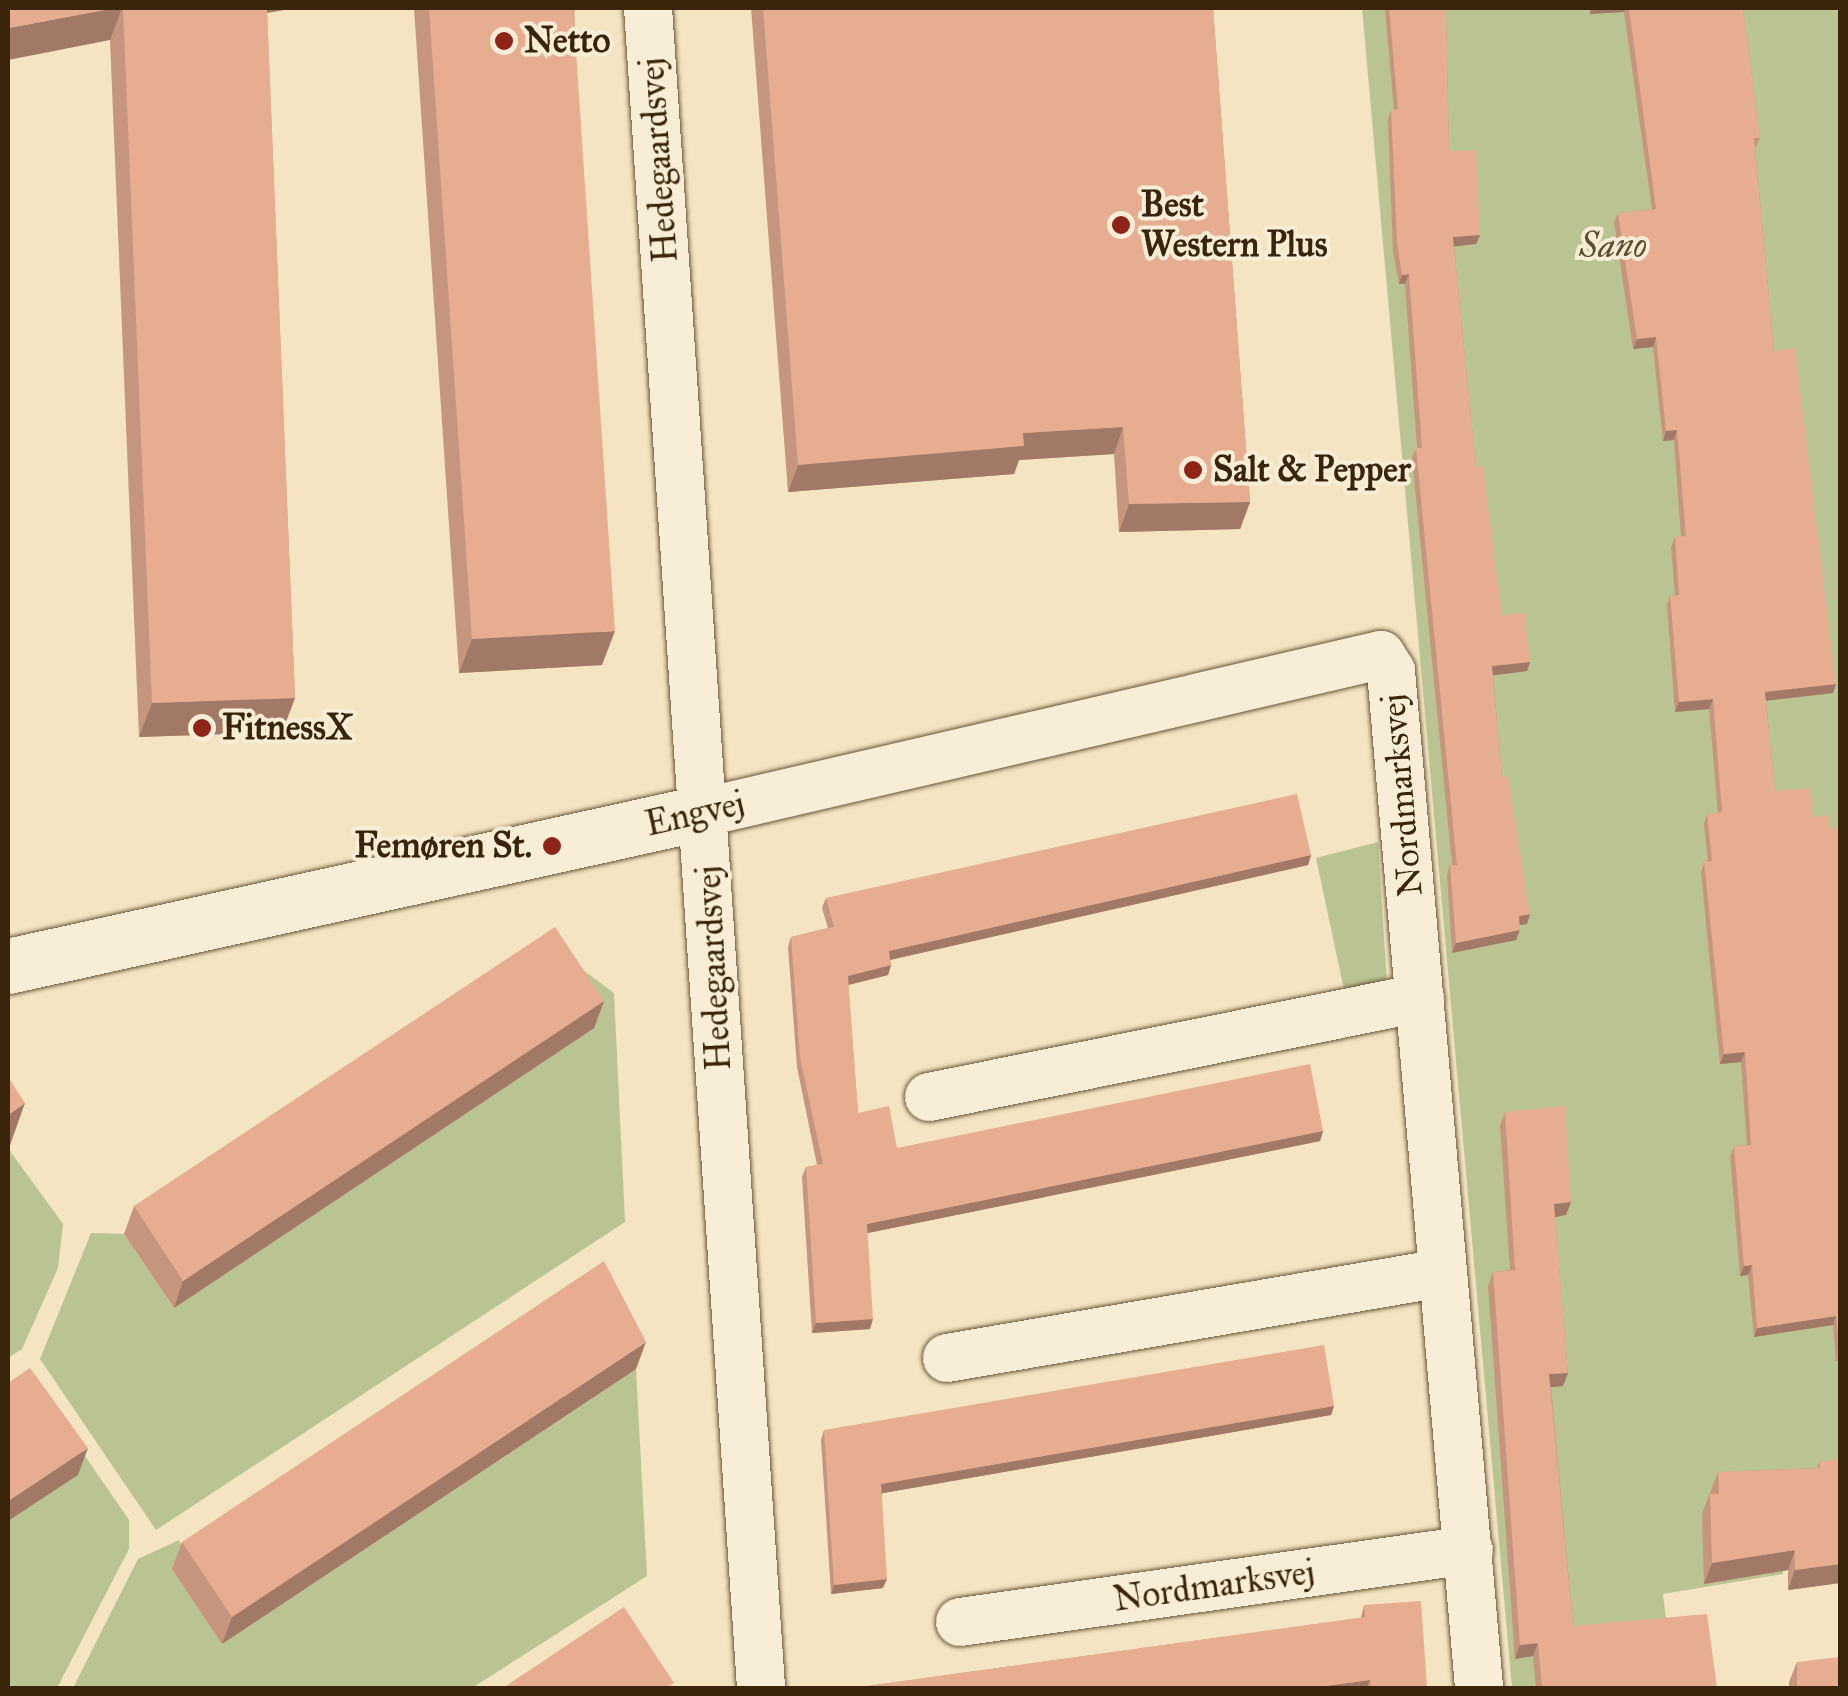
<!DOCTYPE html>
<html>
<head>
<meta charset="utf-8">
<style>
	body { margin:0 }
	#map { position:relative; width:1848px; height:1696px; overflow:hidden; background:#f4e4c1; font-family:"IM FELL Great Primer",serif }
	div>[style] { position:absolute }
	.green>* { inset:0; background:#bac493 }
	.roads { filter:drop-shadow(0 0 2px #685539) drop-shadow(0 0 2px #685539) }
	.street>* { height:48px; margin:-24px; padding:0 24px; transform-origin:24px; border-radius:24px; background:#f8edd7 }
	.secondary>* { height:55px; margin:-27.5px; padding:0 27.5px; transform-origin:27.5px; border-radius:27.5px; background:#f8edd7 }
	.wall>* { inset:0; background:#c6957d }
	.shaded-wall>* { inset:0; background:#a17966 }
	.building>* { inset:0; background:#e6ad91 }
	.dots>* { width:28px; height:28px; translate:-50% -50%; box-sizing:border-box; border:5px solid #f8edd7; border-radius:50% }
	span { translate:-50% -50%; white-space:nowrap; text-align:center; line-height:1.15; -webkit-text-stroke:8px #f8edd7; paint-order:stroke }
	.poi-label { font-size:35px; color:#3a250c; font-weight:700 }
	.left { translate:0 -50%; text-align:left }
	.right { translate:-100% -50%; text-align:right }
	.street-label { font-size:35px; color:#3a250c }
	.park-label { font-size:35px; color:#5a4d2e; font-style:italic }
	.frame { position:absolute; inset:0; border:10px solid #3a250c; pointer-events:none }
</style>
</head>
<body>
<div id="map">
	<div class="green">
		<div style="clip-path:polygon(1362px 8px,1840px 8px,1840px 1547px,1783px 1554px,1783px 1574px,1663px 1594px,1674px 1688px,1512px 1688px)"></div>
		<div style="clip-path:polygon(1378px 842px,1387px 984px,1344px 990px,1316px 858px)"></div>
		<div style="clip-path:polygon(552px 947px,614px 993px,625px 1222px,156px 1530px,40px 1359px,91px 1233px,124px 1234px,174px 1308px)"></div>
		<div style="clip-path:polygon(10px 1151px,63px 1224px,58px 1268px,22px 1349px,8px 1358px)"></div>
		<div style="clip-path:polygon(636px 1369px,647px 1576px,472px 1688px,73px 1688px,138px 1559px,179px 1540px,222px 1644px)"></div>
		<div style="clip-path:polygon(76px 1443px,129px 1520px,129px 1549px,57px 1688px,8px 1688px,8px 1521px)"></div>
	</div>
	<div class="roads">
		<div class="street">
			<div style="left:648px;top:8px;width:1684px;rotate:86.15deg"></div>
			<div style="left:705px;top:812px;width:694px;rotate:-13.08deg"></div>
			<div style="left:1381px;top:655px;width:19px;rotate:58deg"></div>
			<div style="left:1391px;top:671px;width:1021px;rotate:85.05deg"></div>
			<div style="left:929px;top:1097px;width:501px;rotate:-11.4deg"></div>
			<div style="left:947px;top:1358px;width:502px;rotate:-9.74deg"></div>
			<div style="left:960px;top:1622px;width:514px;rotate:-8.05deg"></div>
		</div>
		<div class="secondary">
			<div style="left:8px;top:966px;width:714px;rotate:-12.46deg"></div>
		</div>
	</div>
	<div class="wall">
		<div style="clip-path:polygon(8px 8px,295px 8px,267px 13px,295px 698px,282px 732px,139px 737px,110px 40px)"></div>
		<div style="clip-path:polygon(414px 8px,574px 8px,602px 665px,459px 673px)"></div>
		<div style="clip-path:polygon(751px 8px,1213px 8px,1250px 502px,1240px 529px,1119px 532px,1114px 454px,1019px 460px,1014px 474px,788px 492px)"></div>
		<div style="clip-path:polygon(1385px 8px,1446px 8px,1449px 151px,1480px 235px,1476px 244px,1454px 246px,1476px 467px,1502px 615px,1530px 662px,1527px 671px,1493px 675px,1502px 777px,1527px 924px,1520px 925px,1516px 940px,1452px 953px,1447px 875px,1450px 865px,1452px 865px,1412px 457px,1417px 448px,1405px 284px,1399px 284px,1393px 252px,1388px 120px,1391px 110px,1394px 110px)"></div>
		<div style="clip-path:polygon(1589px 8px,1743px 8px,1760px 138px,1756px 147px,1755px 147px,1774px 351px,1836px 684px,1833px 693px,1766px 701px,1775px 791px,1830px 829px,1840px 827px,1840px 1361px,1836px 1361px,1833px 1325px,1754px 1337px,1748px 1275px,1740px 1276px,1730px 1156px,1734px 1146px,1747px 1145px,1741px 1062px,1720px 1064px,1701px 872px,1704px 862px,1708px 861px,1704px 824px,1707px 814px,1718px 813px,1709px 709px,1675px 712px,1667px 605px,1670px 596px,1675px 595px,1671px 547px,1675px 537px,1681px 537px,1674px 440px,1663px 441px,1653px 347px,1633px 349px,1614px 222px,1618px 213px,1652px 209px,1624px 12px,1590px 14px)"></div>
		<div style="clip-path:polygon(1311px 855px,1308px 865px,890px 960px,891px 965px,888px 975px,848px 985px,858px 1113px,897px 1148px,1323px 1131px,1320px 1141px,867px 1233px,870px 1329px,812px 1333px,802px 1177px,806px 1167px,817px 1165px,797px 1067px,788px 947px,791px 937px,828px 928px,822px 908px,826px 898px)"></div>
		<div style="clip-path:polygon(604px 1001px,594px 1028px,174px 1308px,124px 1234px,134px 1206px)"></div>
		<div style="clip-path:polygon(1505px 1112px,1571px 1202px,1566px 1215px,1555px 1217px,1568px 1373px,1563px 1386px,1551px 1387px,1573px 1626px,1717px 1688px,1536px 1688px,1533px 1656px,1515px 1659px,1488px 1286px,1493px 1272px,1510px 1270px,1500px 1125px)"></div>
		<div style="clip-path:polygon(636px 1369px,222px 1644px,172px 1569px,182px 1542px)"></div>
		<div style="clip-path:polygon(1334px 1406px,1331px 1415px,882px 1493px,883px 1588px,831px 1594px,821px 1440px,824px 1430px)"></div>
		<div style="clip-path:polygon(1840px 1459px,1840px 1583px,1788px 1590px,1788px 1570px,1704px 1584px,1702px 1514px,1718px 1472px,1817px 1468px,1819px 1462px)"></div>
		<div style="clip-path:polygon(1364px 1605px,1427px 1688px,853px 1688px,1361px 1618px)"></div>
		<div style="clip-path:polygon(1797px 1662px,1840px 1688px,1789px 1688px,1789px 1682px)"></div>
	</div>
	<div class="shaded-wall">
		<div style="clip-path:polygon(116px 8px,122px 8px,110px 40px,8px 60px,8px 28px)"></div>
		<div style="clip-path:polygon(256px 8px,295px 8px,254px 15px)"></div>
		<div style="clip-path:polygon(1592px 8px,1626px 8px,1624px 12px,1590px 14px)"></div>
		<div style="clip-path:polygon(1480px 235px,1476px 244px,1450px 247px,1453px 237px)"></div>
		<div style="clip-path:polygon(1409px 274px,1405px 284px,1399px 284px,1402px 275px)"></div>
		<div style="clip-path:polygon(1656px 337px,1653px 347px,1633px 349px,1637px 339px)"></div>
		<div style="clip-path:polygon(1123px 427px,1114px 454px,1019px 460px,1014px 474px,788px 492px,798px 465px,1023px 433px)"></div>
		<div style="clip-path:polygon(1677px 430px,1674px 440px,1663px 441px,1666px 431px)"></div>
		<div style="clip-path:polygon(1250px 502px,1240px 529px,1119px 532px,1129px 504px)"></div>
		<div style="clip-path:polygon(615px 631px,602px 665px,459px 673px,472px 639px)"></div>
		<div style="clip-path:polygon(1530px 662px,1527px 671px,1489px 676px,1492px 666px)"></div>
		<div style="clip-path:polygon(1836px 684px,1833px 693px,1762px 701px,1765px 692px)"></div>
		<div style="clip-path:polygon(295px 698px,282px 732px,139px 737px,152px 703px)"></div>
		<div style="clip-path:polygon(1713px 699px,1709px 709px,1675px 712px,1679px 702px)"></div>
		<div style="clip-path:polygon(1311px 855px,1308px 865px,885px 961px,889px 951px)"></div>
		<div style="clip-path:polygon(1530px 914px,1527px 924px,1515px 926px,1519px 916px)"></div>
		<div style="clip-path:polygon(1520px 930px,1516px 940px,1452px 953px,1456px 943px)"></div>
		<div style="clip-path:polygon(891px 965px,888px 975px,844px 986px,848px 976px)"></div>
		<div style="clip-path:polygon(604px 1001px,594px 1028px,174px 1308px,183px 1281px)"></div>
		<div style="clip-path:polygon(1745px 1052px,1741px 1062px,1720px 1064px,1724px 1054px)"></div>
		<div style="clip-path:polygon(25px 1103px,9px 1148px,8px 1149px,8px 1115px)"></div>
		<div style="clip-path:polygon(1323px 1131px,1320px 1141px,863px 1234px,867px 1224px)"></div>
		<div style="clip-path:polygon(1571px 1202px,1566px 1215px,1549px 1218px,1554px 1204px)"></div>
		<div style="clip-path:polygon(1752px 1265px,1748px 1275px,1740px 1276px,1744px 1266px)"></div>
		<div style="clip-path:polygon(1836px 1316px,1833px 1325px,1754px 1337px,1757px 1328px)"></div>
		<div style="clip-path:polygon(873px 1319px,870px 1329px,812px 1333px,816px 1323px)"></div>
		<div style="clip-path:polygon(646px 1342px,636px 1369px,222px 1644px,232px 1617px)"></div>
		<div style="clip-path:polygon(1568px 1373px,1563px 1386px,1544px 1388px,1549px 1374px)"></div>
		<div style="clip-path:polygon(1334px 1406px,1331px 1415px,878px 1494px,881px 1484px)"></div>
		<div style="clip-path:polygon(88px 1448px,78px 1475px,8px 1521px,8px 1501px)"></div>
		<div style="clip-path:polygon(1795px 1550px,1788px 1570px,1704px 1584px,1712px 1563px)"></div>
		<div style="clip-path:polygon(1840px 1564px,1840px 1583px,1788px 1590px,1795px 1570px)"></div>
		<div style="clip-path:polygon(887px 1579px,883px 1588px,831px 1594px,834px 1585px)"></div>
		<div style="clip-path:polygon(1538px 1643px,1533px 1656px,1515px 1659px,1520px 1645px)"></div>
		<div style="clip-path:polygon(1370px 1680px,1367px 1688px,1310px 1688px)"></div>
	</div>
	<div class="building">
		<div style="clip-path:polygon(8px 8px,116px 8px,8px 28px)"></div>
		<div style="clip-path:polygon(123px 8px,267px 8px,295px 698px,152px 703px)"></div>
		<div style="clip-path:polygon(429px 8px,573px 8px,615px 631px,472px 639px)"></div>
		<div style="clip-path:polygon(763px 8px,1213px 8px,1250px 502px,1129px 504px,1123px 427px,1023px 433px,1024px 446px,798px 465px)"></div>
		<div style="clip-path:polygon(1389px 8px,1446px 8px,1449px 151px,1476px 150px,1480px 235px,1453px 237px,1476px 467px,1483px 466px,1502px 615px,1525px 613px,1530px 662px,1492px 666px,1502px 777px,1508px 776px,1530px 914px,1519px 916px,1520px 930px,1456px 943px,1450px 865px,1457px 865px,1416px 448px,1422px 448px,1409px 274px,1402px 275px,1397px 242px,1391px 110px,1398px 109px)"></div>
		<div style="clip-path:polygon(1629px 8px,1743px 8px,1760px 138px,1754px 138px,1774px 351px,1795px 348px,1836px 684px,1765px 692px,1775px 791px,1810px 788px,1813px 817px,1828px 815px,1830px 829px,1840px 827px,1840px 1352px,1836px 1316px,1757px 1328px,1752px 1265px,1744px 1266px,1734px 1146px,1751px 1145px,1745px 1052px,1724px 1054px,1704px 862px,1712px 861px,1707px 814px,1722px 812px,1713px 699px,1679px 702px,1670px 596px,1679px 595px,1675px 537px,1686px 536px,1677px 430px,1666px 431px,1656px 337px,1637px 339px,1618px 213px,1656px 209px)"></div>
		<div style="clip-path:polygon(1297px 794px,1311px 855px,889px 951px,891px 965px,848px 976px,858px 1113px,889px 1106px,897px 1148px,1310px 1064px,1323px 1131px,867px 1224px,873px 1319px,816px 1323px,806px 1167px,823px 1164px,800px 1058px,791px 937px,834px 927px,826px 898px)"></div>
		<div style="clip-path:polygon(555px 927px,604px 1001px,183px 1281px,134px 1206px)"></div>
		<div style="clip-path:polygon(8px 1077px,25px 1103px,8px 1115px)"></div>
		<div style="clip-path:polygon(1565px 1106px,1571px 1202px,1554px 1204px,1568px 1373px,1549px 1374px,1573px 1626px,1707px 1614px,1717px 1688px,1542px 1688px,1538px 1643px,1520px 1645px,1493px 1272px,1515px 1270px,1505px 1112px)"></div>
		<div style="clip-path:polygon(604px 1261px,646px 1342px,232px 1617px,182px 1542px)"></div>
		<div style="clip-path:polygon(1324px 1345px,1334px 1406px,881px 1484px,887px 1579px,834px 1585px,824px 1430px)"></div>
		<div style="clip-path:polygon(30px 1368px,88px 1448px,8px 1501px,8px 1383px)"></div>
		<div style="clip-path:polygon(1840px 1459px,1840px 1564px,1795px 1570px,1795px 1550px,1712px 1563px,1710px 1494px,1719px 1494px,1718px 1472px,1820px 1468px,1819px 1462px)"></div>
		<div style="clip-path:polygon(1421px 1601px,1427px 1688px,1371px 1688px,1370px 1680px,1310px 1688px,853px 1688px,1365px 1617px,1364px 1605px)"></div>
		<div style="clip-path:polygon(624px 1607px,674px 1683px,665px 1688px,503px 1688px)"></div>
		<div style="clip-path:polygon(1840px 1657px,1840px 1688px,1797px 1688px,1797px 1662px)"></div>
	</div>
	<div class="dots">
		<div style="left:504px;top:41px;background:#8f2418"></div>
		<div style="left:1121px;top:225px;background:#8f2418"></div>
		<div style="left:1193px;top:470px;background:#8f2418"></div>
		<div style="left:202px;top:728px;background:#8f2418"></div>
		<div style="left:552px;top:846px;background:#8f2418"></div>
	</div>
	<div class="poi-label">
		<span class="left" style="left:524px;top:41px">Netto</span>
		<span class="left" style="left:1141px;top:225px">Best<br>Western Plus</span>
		<span class="left" style="left:1213px;top:470px">Salt &amp; Pepper</span>
		<span class="left" style="left:222px;top:728px">FitnessX</span>
		<span class="right" style="left:532px;top:846px">Femøren St.</span>
	</div>
	<div class="street-label">
		<span style="left:659px;top:160px;rotate:-94deg">Hedegaardsvej</span>
		<span style="left:1402px;top:795px;rotate:-95deg">Nordmarksvej</span>
		<span style="left:695px;top:814px;rotate:-13deg">Engvej</span>
		<span style="left:714px;top:968px;rotate:-93deg">Hedegaardsvej</span>
		<span style="left:1214px;top:1586px;rotate:-8deg">Nordmarksvej</span>
	</div>
	<div class="park-label">
		<span style="left:1613px;top:246px">Sano</span>
	</div>
	<div class="frame"></div>
</div>
</body>
</html>
